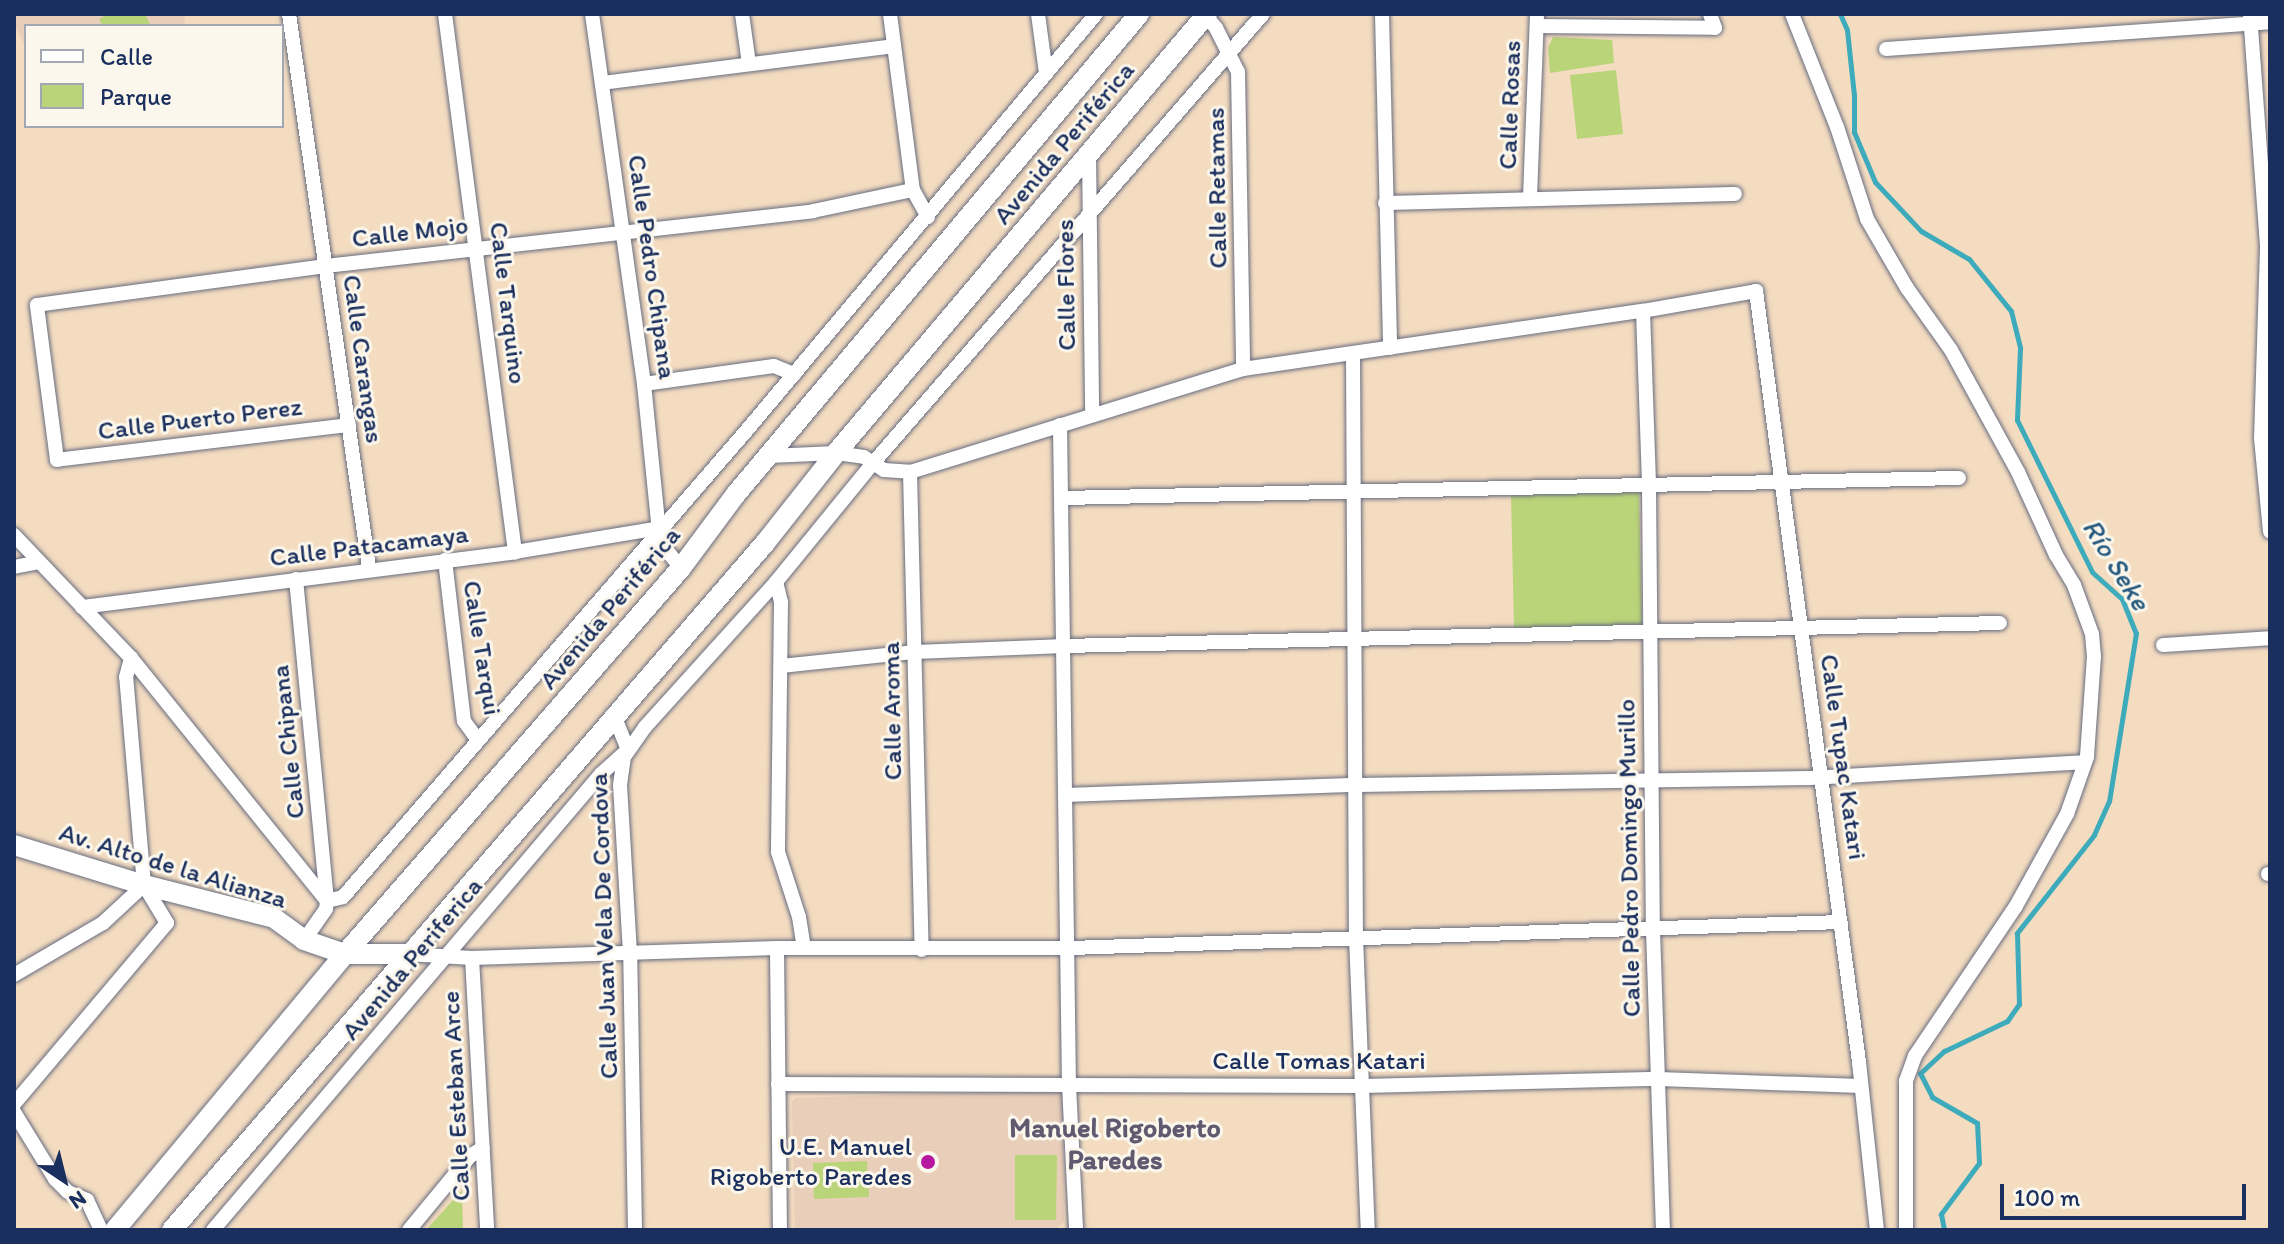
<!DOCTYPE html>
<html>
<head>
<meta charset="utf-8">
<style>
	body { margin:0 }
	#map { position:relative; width:2284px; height:1244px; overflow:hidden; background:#f4dcc0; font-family:Itim,sans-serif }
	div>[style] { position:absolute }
	.built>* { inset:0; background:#e9ceb9 }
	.green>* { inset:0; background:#bad479 }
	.stream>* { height:5px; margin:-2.5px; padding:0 2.5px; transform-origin:2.5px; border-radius:2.5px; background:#3dabbb }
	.roads { filter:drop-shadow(0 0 2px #676c80) drop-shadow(0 0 2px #676c80) }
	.street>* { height:14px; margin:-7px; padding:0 7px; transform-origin:7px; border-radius:7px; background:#fff }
	.secondary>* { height:20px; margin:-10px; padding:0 10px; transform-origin:10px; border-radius:10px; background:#fff }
	.dots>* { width:22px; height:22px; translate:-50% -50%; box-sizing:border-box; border:4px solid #fbf7ec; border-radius:50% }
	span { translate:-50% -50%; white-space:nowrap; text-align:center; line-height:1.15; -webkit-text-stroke:6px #fbf7ec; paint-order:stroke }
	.street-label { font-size:26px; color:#1b2f5e }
	.poi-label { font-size:26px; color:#1b2f5e }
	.right { translate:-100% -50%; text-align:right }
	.water-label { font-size:28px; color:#275a7f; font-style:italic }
	.neighbourhood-label { font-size:28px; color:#605a70; font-weight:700 }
	.frame { position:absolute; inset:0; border:16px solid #1b2f5e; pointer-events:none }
	.legend { position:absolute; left:24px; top:24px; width:260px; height:104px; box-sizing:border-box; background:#fbf7ec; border:2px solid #a1a7b3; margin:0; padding:10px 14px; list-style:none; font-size:24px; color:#1b2f5e }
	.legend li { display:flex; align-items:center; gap:16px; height:40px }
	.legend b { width:40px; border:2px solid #a1a7b3 }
	.north { position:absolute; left:24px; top:1140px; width:80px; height:80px; -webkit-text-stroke:6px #fbf7ec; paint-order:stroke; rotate:145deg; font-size:22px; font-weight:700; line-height:32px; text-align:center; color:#1b2f5e }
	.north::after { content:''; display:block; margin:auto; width:28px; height:36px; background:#1b2f5e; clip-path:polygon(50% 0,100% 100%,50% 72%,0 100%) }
	.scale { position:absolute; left:2000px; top:1184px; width:246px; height:36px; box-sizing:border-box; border:4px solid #1b2f5e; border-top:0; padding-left:10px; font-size:24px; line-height:28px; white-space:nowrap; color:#1b2f5e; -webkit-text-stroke:6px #fbf7ec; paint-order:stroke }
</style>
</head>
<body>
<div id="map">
	<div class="built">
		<div style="clip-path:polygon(14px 14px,184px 14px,185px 26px,26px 26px,26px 47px,14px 24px)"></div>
		<div style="clip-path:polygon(1058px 1090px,1063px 1096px,1064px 1222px,1056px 1229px,795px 1230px,792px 1102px,795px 1098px)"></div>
	</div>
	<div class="green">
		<div style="clip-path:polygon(108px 14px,145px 14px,151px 26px,103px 26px,99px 19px)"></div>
		<div style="clip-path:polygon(1553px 37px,1612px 40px,1614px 63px,1550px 73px,1548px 48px)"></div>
		<div style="clip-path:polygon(1616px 70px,1623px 134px,1577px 139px,1570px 75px)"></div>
		<div style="clip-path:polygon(1639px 492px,1642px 625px,1514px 628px,1511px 495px)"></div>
		<div style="clip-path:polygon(1015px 1155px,1057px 1155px,1056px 1220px,1015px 1220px)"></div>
		<div style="clip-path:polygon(867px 1161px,869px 1197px,814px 1199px,813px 1163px)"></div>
		<div style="clip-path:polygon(462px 1190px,463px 1230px,426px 1230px)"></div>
	</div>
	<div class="stream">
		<div style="left:1840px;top:14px;width:17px;rotate:66deg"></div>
		<div style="left:1847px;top:30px;width:65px;rotate:83.9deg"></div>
		<div style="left:1854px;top:95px;width:37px;rotate:90deg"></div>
		<div style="left:1854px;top:132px;width:54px;rotate:67.2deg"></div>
		<div style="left:1875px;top:182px;width:67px;rotate:46.8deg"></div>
		<div style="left:1921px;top:231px;width:56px;rotate:30.3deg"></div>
		<div style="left:1969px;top:259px;width:67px;rotate:51.1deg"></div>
		<div style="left:2011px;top:311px;width:38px;rotate:76deg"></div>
		<div style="left:2020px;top:348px;width:72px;rotate:92.4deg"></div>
		<div style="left:2017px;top:420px;width:169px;rotate:63.7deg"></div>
		<div style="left:2092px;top:572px;width:40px;rotate:42deg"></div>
		<div style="left:2122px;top:599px;width:37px;rotate:68deg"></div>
		<div style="left:2136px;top:633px;width:170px;rotate:99.1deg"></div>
		<div style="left:2109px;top:801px;width:37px;rotate:114deg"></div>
		<div style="left:2094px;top:835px;width:125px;rotate:128.2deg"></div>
		<div style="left:2017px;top:933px;width:71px;rotate:88.4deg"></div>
		<div style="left:2019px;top:1004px;width:21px;rotate:125deg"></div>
		<div style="left:2007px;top:1021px;width:70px;rotate:154.5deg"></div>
		<div style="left:1944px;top:1051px;width:33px;rotate:137deg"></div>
		<div style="left:1920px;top:1073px;width:27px;rotate:63deg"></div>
		<div style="left:1932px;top:1097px;width:52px;rotate:30deg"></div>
		<div style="left:1977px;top:1123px;width:40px;rotate:87.1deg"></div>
		<div style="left:1979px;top:1163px;width:64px;rotate:126.7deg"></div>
		<div style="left:1941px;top:1214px;width:16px;rotate:79deg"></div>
	</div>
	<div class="roads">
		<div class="street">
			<div style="left:289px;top:14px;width:560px;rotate:81.78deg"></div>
			<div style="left:445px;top:14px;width:543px;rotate:82.59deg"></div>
			<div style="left:592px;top:14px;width:374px;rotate:82deg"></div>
			<div style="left:644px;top:384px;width:159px;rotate:84.2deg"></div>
			<div style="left:660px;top:542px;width:33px;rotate:51deg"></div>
			<div style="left:742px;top:14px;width:50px;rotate:82deg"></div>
			<div style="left:890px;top:14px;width:177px;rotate:82.6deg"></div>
			<div style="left:1038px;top:14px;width:60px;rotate:82.3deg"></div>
			<div style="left:1382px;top:14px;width:334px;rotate:88.6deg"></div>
			<div style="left:1792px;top:14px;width:122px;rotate:68.3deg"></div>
			<div style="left:1837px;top:127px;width:97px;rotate:71.9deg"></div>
			<div style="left:1867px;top:219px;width:80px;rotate:59.9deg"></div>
			<div style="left:1907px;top:288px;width:76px;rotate:54.6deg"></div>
			<div style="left:1951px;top:350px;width:139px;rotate:61.2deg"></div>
			<div style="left:2018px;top:472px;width:91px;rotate:65.4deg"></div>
			<div style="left:2056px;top:555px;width:35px;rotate:59deg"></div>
			<div style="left:2074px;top:585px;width:52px;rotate:69.8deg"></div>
			<div style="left:2092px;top:634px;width:22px;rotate:85deg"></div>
			<div style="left:2094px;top:656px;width:101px;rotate:94deg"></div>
			<div style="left:2087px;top:757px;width:60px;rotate:109.3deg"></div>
			<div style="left:2067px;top:814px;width:105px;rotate:119deg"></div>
			<div style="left:2016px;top:906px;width:181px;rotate:124deg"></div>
			<div style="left:1915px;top:1056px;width:27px;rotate:110deg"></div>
			<div style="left:1906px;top:1081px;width:149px;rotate:90deg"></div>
			<div style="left:2250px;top:14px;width:235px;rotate:85.8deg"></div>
			<div style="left:2267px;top:248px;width:190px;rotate:91.8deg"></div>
			<div style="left:2261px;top:438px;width:94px;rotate:84.5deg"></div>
			<div style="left:1206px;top:16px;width:16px;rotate:50deg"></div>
			<div style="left:1216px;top:28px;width:49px;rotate:63.4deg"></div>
			<div style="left:1238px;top:72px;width:297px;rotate:89deg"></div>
			<div style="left:1537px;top:26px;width:178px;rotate:0.6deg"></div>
			<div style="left:1715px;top:28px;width:15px;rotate:-110deg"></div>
			<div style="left:1886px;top:49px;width:385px;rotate:-4deg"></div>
			<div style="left:602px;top:83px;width:294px;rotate:-7.2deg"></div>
			<div style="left:1089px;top:154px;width:261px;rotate:89.3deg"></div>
			<div style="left:1530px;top:197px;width:183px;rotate:-87.8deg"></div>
			<div style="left:1385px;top:203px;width:350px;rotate:-1.5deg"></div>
			<div style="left:1643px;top:311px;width:174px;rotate:88deg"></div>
			<div style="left:1649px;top:485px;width:445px;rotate:89.5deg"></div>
			<div style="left:1653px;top:930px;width:300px;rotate:88.1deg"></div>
			<div style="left:1353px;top:354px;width:583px;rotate:89.71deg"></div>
			<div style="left:1356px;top:937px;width:293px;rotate:87.7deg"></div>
			<div style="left:644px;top:384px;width:131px;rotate:-7.9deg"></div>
			<div style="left:774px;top:366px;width:22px;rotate:22deg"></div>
			<div style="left:349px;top:425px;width:294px;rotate:173.2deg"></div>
			<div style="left:57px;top:460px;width:156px;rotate:-97.4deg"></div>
			<div style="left:37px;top:305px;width:292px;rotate:-7.7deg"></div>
			<div style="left:326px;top:266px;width:490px;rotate:-6.4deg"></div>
			<div style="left:813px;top:211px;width:102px;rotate:-11.9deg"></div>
			<div style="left:913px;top:190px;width:31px;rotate:61deg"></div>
			<div style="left:1060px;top:425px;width:660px;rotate:89.22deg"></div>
			<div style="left:1069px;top:1085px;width:145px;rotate:87.2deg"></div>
			<div style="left:769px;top:456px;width:67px;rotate:-2.6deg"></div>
			<div style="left:836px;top:453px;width:28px;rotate:8deg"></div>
			<div style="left:864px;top:457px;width:24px;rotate:33deg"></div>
			<div style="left:884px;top:470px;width:26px;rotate:4deg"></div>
			<div style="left:910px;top:472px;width:349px;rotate:-17.2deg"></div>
			<div style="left:1243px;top:369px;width:404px;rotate:-8.3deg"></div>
			<div style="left:1643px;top:311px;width:115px;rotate:-10deg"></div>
			<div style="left:1756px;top:291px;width:778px;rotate:82.39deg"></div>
			<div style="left:1859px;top:1062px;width:169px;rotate:83.9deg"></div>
			<div style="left:910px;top:472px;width:478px;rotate:88.6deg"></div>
			<div style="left:1063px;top:498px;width:896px;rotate:-1.28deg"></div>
			<div style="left:14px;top:535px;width:170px;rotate:46.4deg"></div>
			<div style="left:131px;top:658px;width:312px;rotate:51.1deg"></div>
			<div style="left:327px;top:901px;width:8px;rotate:97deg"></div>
			<div style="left:326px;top:909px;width:38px;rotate:125deg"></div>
			<div style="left:445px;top:560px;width:162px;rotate:83.3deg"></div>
			<div style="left:464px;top:721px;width:24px;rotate:54deg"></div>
			<div style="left:14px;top:567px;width:25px;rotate:-11deg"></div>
			<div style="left:296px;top:579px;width:323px;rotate:84.5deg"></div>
			<div style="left:327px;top:901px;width:16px;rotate:-14deg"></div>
			<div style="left:343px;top:897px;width:617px;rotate:-49.14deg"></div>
			<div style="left:747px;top:430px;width:543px;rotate:-50.01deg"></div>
			<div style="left:776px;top:582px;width:21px;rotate:76deg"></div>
			<div style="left:781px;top:602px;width:250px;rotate:90.7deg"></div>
			<div style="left:778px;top:852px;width:68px;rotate:72.1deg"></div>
			<div style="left:799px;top:917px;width:31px;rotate:81deg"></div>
			<div style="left:82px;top:607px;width:436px;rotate:-7.2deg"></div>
			<div style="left:515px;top:552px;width:147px;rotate:-9.4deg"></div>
			<div style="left:2163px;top:645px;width:107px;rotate:-3.7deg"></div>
			<div style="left:781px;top:666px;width:135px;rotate:-6deg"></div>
			<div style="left:915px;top:652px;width:150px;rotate:-2.3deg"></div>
			<div style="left:1065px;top:646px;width:935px;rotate:-1.41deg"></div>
			<div style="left:1065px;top:795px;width:292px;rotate:-2deg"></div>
			<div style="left:1357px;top:785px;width:452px;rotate:-0.9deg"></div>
			<div style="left:1809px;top:778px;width:276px;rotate:-3.3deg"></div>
			<div style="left:2268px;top:874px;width:2px"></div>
			<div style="left:777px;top:948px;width:282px;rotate:89.4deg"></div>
			<div style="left:408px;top:954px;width:64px;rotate:3.6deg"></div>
			<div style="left:472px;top:958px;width:305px;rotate:-1.9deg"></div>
			<div style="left:777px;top:948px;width:293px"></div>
			<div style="left:1070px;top:948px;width:771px;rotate:-1.93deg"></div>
			<div style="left:472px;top:958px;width:272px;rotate:86.8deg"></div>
			<div style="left:14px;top:975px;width:103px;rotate:-30.3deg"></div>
			<div style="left:103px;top:923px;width:56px;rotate:-42.8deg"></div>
			<div style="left:778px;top:1084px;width:585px;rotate:0.2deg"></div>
			<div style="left:1363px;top:1086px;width:296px;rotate:-1.4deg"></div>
			<div style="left:1659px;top:1079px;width:202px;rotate:2deg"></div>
			<div style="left:14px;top:1104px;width:237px;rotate:-49.8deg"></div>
			<div style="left:167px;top:923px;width:44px;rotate:-121.2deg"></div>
			<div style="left:144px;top:885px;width:209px;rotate:-94.9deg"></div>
			<div style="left:126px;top:677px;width:20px;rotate:-75deg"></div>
			<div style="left:14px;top:1112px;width:79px;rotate:58.5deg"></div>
			<div style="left:55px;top:1179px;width:18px;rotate:45deg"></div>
			<div style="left:68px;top:1192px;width:21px;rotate:23deg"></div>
			<div style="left:87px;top:1200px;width:33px;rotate:65deg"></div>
			<div style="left:213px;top:1230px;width:599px;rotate:-49.61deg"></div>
			<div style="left:601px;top:774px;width:36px;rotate:-42deg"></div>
			<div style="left:628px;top:750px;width:37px;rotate:-112deg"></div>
			<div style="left:409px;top:1230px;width:96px;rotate:-50.5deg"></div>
			<div style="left:470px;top:1156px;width:15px;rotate:-32deg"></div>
			<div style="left:635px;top:1230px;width:277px;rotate:-91deg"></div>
			<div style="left:630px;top:953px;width:168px;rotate:-93.4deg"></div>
			<div style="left:620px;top:785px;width:28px;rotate:-82deg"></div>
			<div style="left:624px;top:757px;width:37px;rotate:-55deg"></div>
			<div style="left:645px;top:727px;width:195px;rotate:-47.9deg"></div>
			<div style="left:776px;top:582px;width:155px;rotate:-50.8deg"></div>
			<div style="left:874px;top:462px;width:593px;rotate:-49.03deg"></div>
		</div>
		<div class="secondary">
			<div style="left:14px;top:845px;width:136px;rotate:17.1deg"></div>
			<div style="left:144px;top:885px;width:134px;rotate:14.2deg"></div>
			<div style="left:274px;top:918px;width:37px;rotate:36deg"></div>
			<div style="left:304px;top:940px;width:43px;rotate:18.9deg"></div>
			<div style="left:345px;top:954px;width:63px"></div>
			<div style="left:115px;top:1230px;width:359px;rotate:-50.2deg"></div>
			<div style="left:345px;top:954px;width:512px;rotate:-48.96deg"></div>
			<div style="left:681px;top:568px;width:92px;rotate:-53.4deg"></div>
			<div style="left:736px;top:494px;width:627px;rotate:-49.98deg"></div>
			<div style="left:172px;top:1230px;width:908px;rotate:-49.2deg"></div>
			<div style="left:765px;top:543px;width:115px;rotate:-51.7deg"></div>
			<div style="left:836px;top:453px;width:575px;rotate:-49.8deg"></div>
		</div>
	</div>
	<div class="dots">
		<div style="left:928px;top:1162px;background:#b5179e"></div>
	</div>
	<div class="street-label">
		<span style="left:1510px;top:105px;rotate:-88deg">Calle Rosas</span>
		<span style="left:1064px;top:143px;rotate:-50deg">Avenida Periférica</span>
		<span style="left:1217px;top:188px;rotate:-91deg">Calle Retamas</span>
		<span style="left:410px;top:232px;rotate:-7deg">Calle Mojo</span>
		<span style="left:652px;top:267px;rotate:82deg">Calle Pedro Chipana</span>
		<span style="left:1066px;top:285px;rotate:-91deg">Calle Flores</span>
		<span style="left:508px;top:303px;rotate:83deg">Calle Tarquino</span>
		<span style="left:363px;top:359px;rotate:82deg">Calle Carangas</span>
		<span style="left:200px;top:419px;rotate:-7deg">Calle Puerto Perez</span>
		<span style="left:369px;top:546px;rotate:-7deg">Calle Patacamaya</span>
		<span style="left:610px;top:608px;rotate:-50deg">Avenida Periférica</span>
		<span style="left:482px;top:648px;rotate:81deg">Calle Tarqui</span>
		<span style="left:892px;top:711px;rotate:-91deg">Calle Aroma</span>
		<span style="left:288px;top:742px;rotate:-96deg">Calle Chipana</span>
		<span style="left:1843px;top:757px;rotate:82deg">Calle Tupac Katari</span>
		<span style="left:1629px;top:858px;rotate:-91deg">Calle Pedro Domingo Murillo</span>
		<span style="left:173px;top:866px;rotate:17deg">Av. Alto de la Alianza</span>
		<span style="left:604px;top:926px;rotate:-92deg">Calle Juan Vela De Cordova</span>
		<span style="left:412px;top:959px;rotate:-50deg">Avenida Periferica</span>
		<span style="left:1319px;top:1061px">Calle Tomas Katari</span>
		<span style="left:456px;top:1096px;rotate:-93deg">Calle Esteban Arce</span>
	</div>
	<div class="poi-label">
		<span class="right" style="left:912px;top:1162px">U.E. Manuel<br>Rigoberto Paredes</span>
	</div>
	<div class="water-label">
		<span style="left:2117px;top:564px;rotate:58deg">Río Seke</span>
	</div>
	<div class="neighbourhood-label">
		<span style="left:1115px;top:1143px">Manuel Rigoberto<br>Paredes</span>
	</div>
	<div class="frame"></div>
	<ul class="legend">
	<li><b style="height:10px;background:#fff"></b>Calle</li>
	<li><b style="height:22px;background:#bad479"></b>Parque</li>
	</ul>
	<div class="north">N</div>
	<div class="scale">100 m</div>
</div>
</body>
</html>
